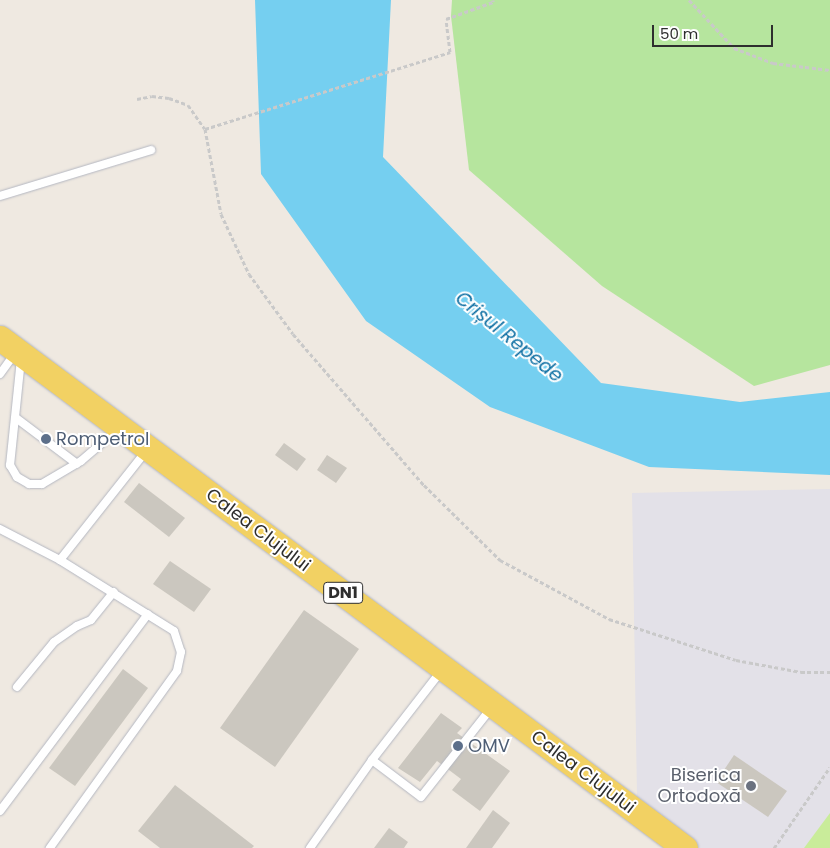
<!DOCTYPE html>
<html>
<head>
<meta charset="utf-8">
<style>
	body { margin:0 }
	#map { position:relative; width:830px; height:848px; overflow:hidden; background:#efe9e1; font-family:Poppins,sans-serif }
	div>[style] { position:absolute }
	.industrial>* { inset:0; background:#e3e1e8 }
	.green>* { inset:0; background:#b6e59e }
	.pitch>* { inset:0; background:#c9ec9a }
	.water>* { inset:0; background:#75cff0 }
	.building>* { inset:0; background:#cbc7bf }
	.path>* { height:3px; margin-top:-1.5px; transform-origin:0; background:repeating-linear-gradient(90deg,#c9c9c9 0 4px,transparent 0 6.5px) }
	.roads { filter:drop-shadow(0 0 1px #b4b7c1) drop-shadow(0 0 1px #b4b7c1) }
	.lane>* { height:8px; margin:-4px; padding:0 4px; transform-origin:4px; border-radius:4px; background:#fff }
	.primary>* { height:25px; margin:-12.5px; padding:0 12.5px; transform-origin:12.5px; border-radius:12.5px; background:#f2d163 }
	.dots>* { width:14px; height:14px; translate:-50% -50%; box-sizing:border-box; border:2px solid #fff; border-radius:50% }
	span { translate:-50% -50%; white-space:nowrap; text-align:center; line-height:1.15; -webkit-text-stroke:4px #fff; paint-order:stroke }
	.shield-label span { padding:1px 4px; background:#fff; border:1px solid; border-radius:4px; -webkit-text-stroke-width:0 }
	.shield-label { font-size:16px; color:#2e2e2e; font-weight:700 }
	.service-label { font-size:18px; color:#4e5e75 }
	.left { translate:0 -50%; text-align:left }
	.street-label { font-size:18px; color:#2e2e2e }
	.worship-label { font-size:18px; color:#5b616d }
	.right { translate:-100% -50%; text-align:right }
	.water-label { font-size:19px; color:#0d6fa3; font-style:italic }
	.scale { position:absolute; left:652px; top:25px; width:121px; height:22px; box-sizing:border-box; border:2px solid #2e2e2e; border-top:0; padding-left:6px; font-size:15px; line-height:18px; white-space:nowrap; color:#2e2e2e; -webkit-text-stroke:4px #fff; paint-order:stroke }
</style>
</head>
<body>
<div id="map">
	<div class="industrial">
		<div style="clip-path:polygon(830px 489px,830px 848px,700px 848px,637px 797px,632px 493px)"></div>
	</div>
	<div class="green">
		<div style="clip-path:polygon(452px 0,830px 0,830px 365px,754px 386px,602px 286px,469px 170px,451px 16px)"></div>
	</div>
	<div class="pitch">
		<div style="clip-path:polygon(830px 813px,830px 848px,804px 848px)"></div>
	</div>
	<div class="water">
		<div style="clip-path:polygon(255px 0,391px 0,383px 157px,601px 383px,740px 402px,830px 392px,830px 475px,649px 467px,490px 407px,366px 321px,261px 174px)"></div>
	</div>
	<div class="building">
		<div style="clip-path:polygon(284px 443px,306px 459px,297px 471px,275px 455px)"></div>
		<div style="clip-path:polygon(327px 455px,347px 468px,336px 483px,317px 470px)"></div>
		<div style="clip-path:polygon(139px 483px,185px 518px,169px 537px,124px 502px)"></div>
		<div style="clip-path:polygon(170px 561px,211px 589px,194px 612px,153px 584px)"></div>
		<div style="clip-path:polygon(304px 610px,359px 649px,275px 767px,220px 728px)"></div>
		<div style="clip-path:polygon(123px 669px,148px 688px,75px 786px,49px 768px)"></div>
		<div style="clip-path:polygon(441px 713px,462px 728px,457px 733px,510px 771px,480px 811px,452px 790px,461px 779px,437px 761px,420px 782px,398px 768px)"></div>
		<div style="clip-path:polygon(734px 755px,787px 791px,768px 817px,716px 782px)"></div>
		<div style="clip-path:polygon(175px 785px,254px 846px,252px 848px,160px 848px,138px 831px)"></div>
		<div style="clip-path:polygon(493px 810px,510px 823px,492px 848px,466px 848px)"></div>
		<div style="clip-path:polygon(389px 828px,408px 842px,404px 848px,374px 848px)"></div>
	</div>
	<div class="path">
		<div style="left:689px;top:0;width:66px;rotate:46.8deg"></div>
		<div style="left:734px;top:48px;width:42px;rotate:21deg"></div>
		<div style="left:773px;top:63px;width:57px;rotate:7deg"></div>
		<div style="left:137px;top:99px;width:15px;rotate:-11deg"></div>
		<div style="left:152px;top:96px;width:17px;rotate:7deg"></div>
		<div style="left:169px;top:98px;width:20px;rotate:20deg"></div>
		<div style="left:188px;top:105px;width:29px;rotate:55deg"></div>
		<div style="left:205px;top:129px;width:86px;rotate:79.3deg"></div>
		<div style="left:221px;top:214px;width:66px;rotate:65deg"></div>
		<div style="left:249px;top:274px;width:74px;rotate:53.7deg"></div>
		<div style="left:293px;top:334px;width:200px;rotate:49.1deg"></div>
		<div style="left:424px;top:485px;width:107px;rotate:44.6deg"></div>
		<div style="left:500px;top:560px;width:124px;rotate:28.4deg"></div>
		<div style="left:609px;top:619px;width:133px;rotate:17.9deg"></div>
		<div style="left:736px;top:660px;width:66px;rotate:10.5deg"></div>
		<div style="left:801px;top:672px;width:29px"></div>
		<div style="left:205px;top:129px;width:257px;rotate:-17.4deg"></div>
		<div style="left:450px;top:52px;width:33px;rotate:-97deg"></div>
		<div style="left:446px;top:19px;width:50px;rotate:-19.9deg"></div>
		<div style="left:493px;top:2px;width:2px;rotate:-90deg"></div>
		<div style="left:774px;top:848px;width:98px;rotate:-55.3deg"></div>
	</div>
	<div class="roads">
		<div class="lane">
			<div style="left:0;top:196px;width:158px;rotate:-16.9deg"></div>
			<div style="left:21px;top:359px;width:107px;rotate:95.9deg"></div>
			<div style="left:10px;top:465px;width:14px;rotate:60deg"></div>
			<div style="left:17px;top:477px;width:14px;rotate:30deg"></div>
			<div style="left:29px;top:484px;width:13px"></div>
			<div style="left:42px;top:484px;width:45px;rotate:-30.5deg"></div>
			<div style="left:81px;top:461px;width:48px;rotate:-40.7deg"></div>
			<div style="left:0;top:374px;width:26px;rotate:-54deg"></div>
			<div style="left:16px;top:418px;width:76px;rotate:37deg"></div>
			<div style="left:0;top:529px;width:68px;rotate:27.3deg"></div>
			<div style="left:60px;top:560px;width:134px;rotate:31.9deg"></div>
			<div style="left:174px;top:631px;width:22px;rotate:72deg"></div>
			<div style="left:181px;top:652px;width:19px;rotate:102deg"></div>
			<div style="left:177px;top:671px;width:218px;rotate:125.7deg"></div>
			<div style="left:60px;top:560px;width:139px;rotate:-51.7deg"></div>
			<div style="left:17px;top:687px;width:58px;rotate:-50.6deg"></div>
			<div style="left:54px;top:642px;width:28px;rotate:-35deg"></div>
			<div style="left:77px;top:626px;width:15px;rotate:-23deg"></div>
			<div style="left:91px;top:620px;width:36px;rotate:-51deg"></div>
			<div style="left:372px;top:760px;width:61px;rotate:37.1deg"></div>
			<div style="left:421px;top:797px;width:115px;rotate:-51.7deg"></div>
			<div style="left:0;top:811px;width:246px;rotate:-53.1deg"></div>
			<div style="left:310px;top:848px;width:108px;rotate:-54.8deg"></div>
			<div style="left:372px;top:760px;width:113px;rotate:-52.2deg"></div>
		</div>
		<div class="primary">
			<div style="left:0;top:338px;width:854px;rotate:36.67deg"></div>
		</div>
	</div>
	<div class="dots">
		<div style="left:46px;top:439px;background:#5c6f8a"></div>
		<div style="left:458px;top:746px;background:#5c6f8a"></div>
		<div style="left:751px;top:786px;background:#6b7280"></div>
	</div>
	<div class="shield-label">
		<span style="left:343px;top:593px">DN1</span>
	</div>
	<div class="service-label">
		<span class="left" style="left:56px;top:439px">Rompetrol</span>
		<span class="left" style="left:468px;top:746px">OMV</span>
	</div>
	<div class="street-label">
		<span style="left:258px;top:530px;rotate:37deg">Calea Clujului</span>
		<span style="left:583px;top:772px;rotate:37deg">Calea Clujului</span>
	</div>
	<div class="worship-label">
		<span class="right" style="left:741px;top:786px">Biserica<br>Ortodoxă</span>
	</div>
	<div class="water-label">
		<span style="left:509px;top:337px;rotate:39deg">Crișul Repede</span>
	</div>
	<div class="scale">50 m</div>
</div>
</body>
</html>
